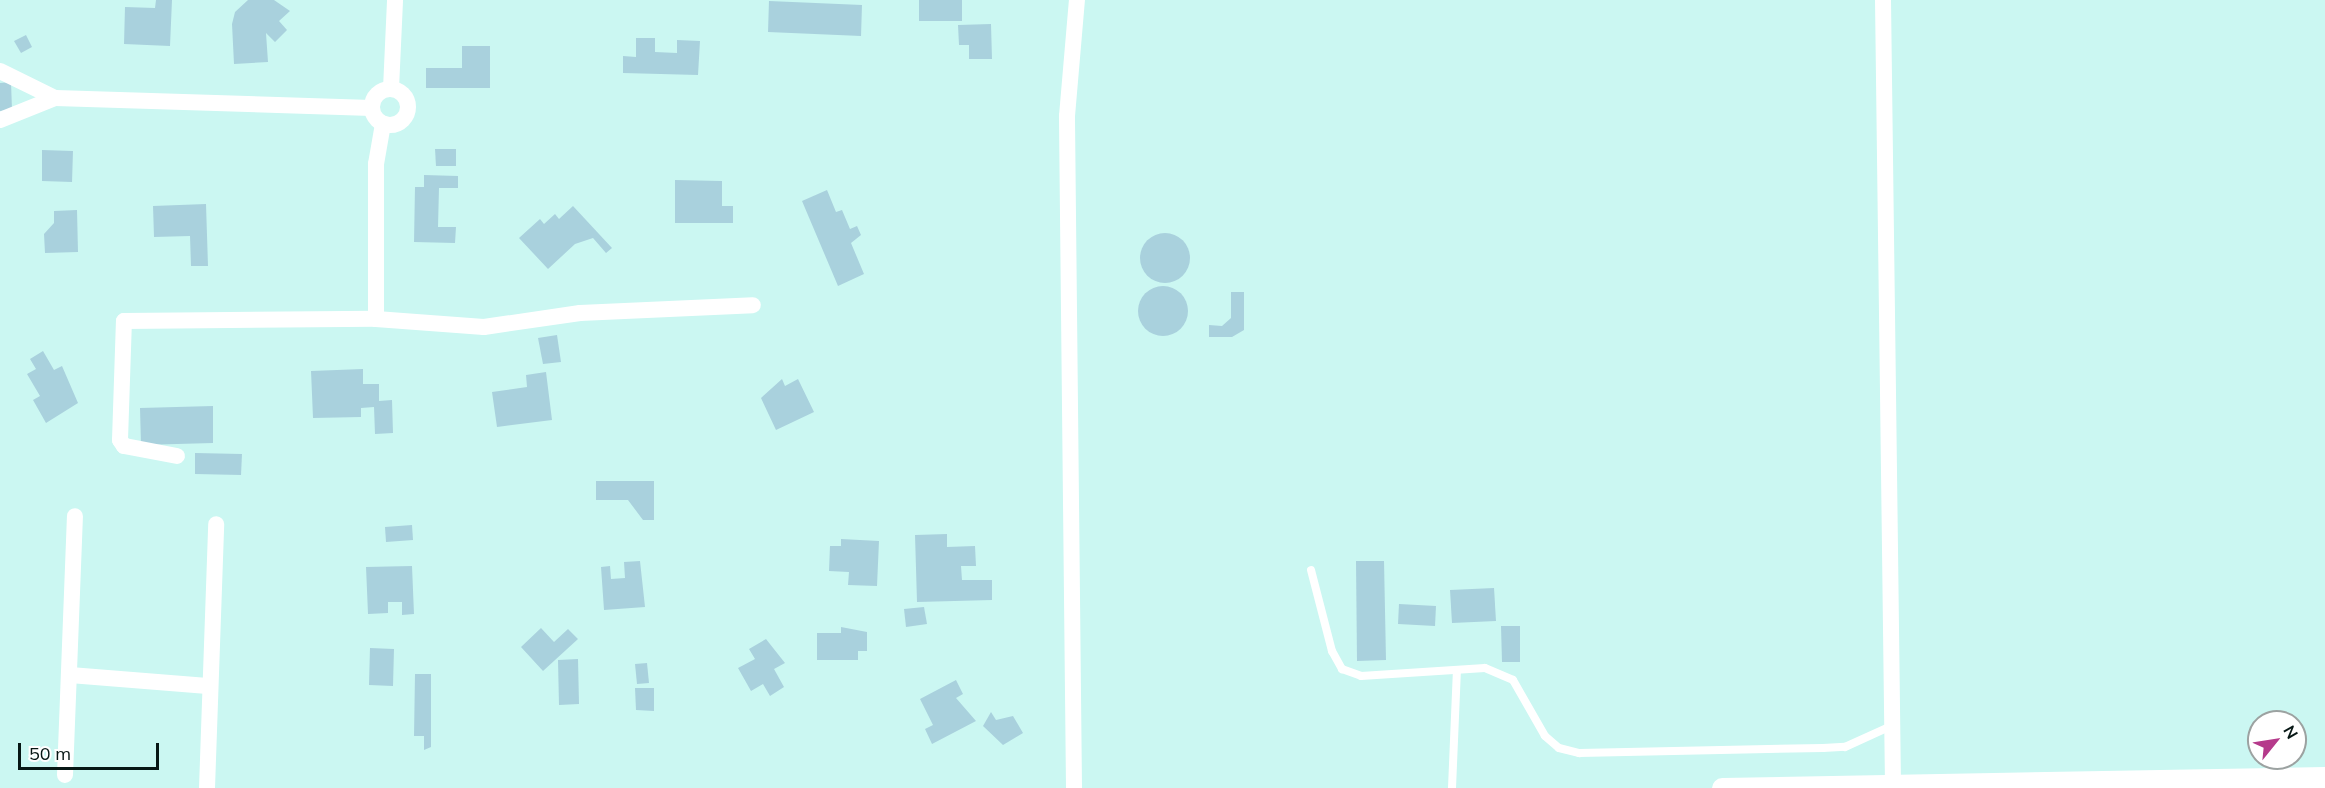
<!DOCTYPE html>
<html>
<head>
<meta charset="utf-8">
<style>
	body { margin:0 }
	#map { position:relative; width:2325px; height:788px; overflow:hidden; background:#cbf7f2; font-family:Mulish,sans-serif }
	div>[style] { position:absolute }
	.building>* { inset:0; background:#a9d1dd }
	.round { border-radius:50% }
	.service>* { height:8px; margin:-4px; padding:0 4px; transform-origin:4px; border-radius:4px; background:#fff }
	.minor>* { height:16px; margin:-8px; padding:0 8px; transform-origin:8px; border-radius:8px; background:#fff }
	.minor>.ring { margin:-8px; padding:0; box-sizing:content-box; background:none; border:16px solid #fff; border-radius:50% }
	.tertiary>* { height:21px; margin:-10.5px; padding:0 10.5px; transform-origin:10.5px; border-radius:10.5px; background:#fff }
	span { translate:-50% -50%; white-space:nowrap; text-align:center; line-height:1.15; -webkit-text-stroke:4.5px #fff; paint-order:stroke }
	.north { position:absolute; left:2247px; top:710px; width:60px; height:60px; box-sizing:border-box; background:#fff; border:2px solid #9ca2a1; border-radius:50%; rotate:60deg; font-size:16px; font-weight:700; line-height:24px; text-align:center; color:#071715 }
	.north::after { content:''; display:block; margin:auto; width:21px; height:27px; background:#b53a8b; clip-path:polygon(50% 0,100% 100%,50% 72%,0 100%) }
	.scale { position:absolute; left:18px; top:743px; width:141px; height:27px; box-sizing:border-box; border:3px solid #071715; border-top:0; padding-left:8px; font-size:18px; line-height:21px; white-space:nowrap; color:#071715; -webkit-text-stroke:4px #fff; paint-order:stroke }
</style>
</head>
<body>
<div id="map">
	<div class="building">
		<div style="clip-path:polygon(156px 0,172px 0,170px 46px,124px 44px,125px 7px,155px 8px)"></div>
		<div style="clip-path:polygon(248px 0,274px 0,290px 11px,279px 21px,287px 30px,275px 42px,266px 33px,268px 62px,234px 64px,232px 24px,235px 12px)"></div>
		<div style="clip-path:polygon(919px 0,962px 0,962px 21px,919px 21px)"></div>
		<div style="clip-path:polygon(769px 1px,862px 5px,861px 36px,768px 32px)"></div>
		<div style="clip-path:polygon(991px 24px,992px 59px,969px 59px,969px 45px,959px 45px,958px 25px)"></div>
		<div style="clip-path:polygon(26px 35px,32px 47px,21px 53px,14px 41px)"></div>
		<div style="clip-path:polygon(636px 38px,655px 38px,655px 52px,677px 53px,677px 40px,700px 41px,698px 75px,623px 73px,623px 56px,636px 57px)"></div>
		<div style="clip-path:polygon(462px 46px,490px 46px,490px 88px,426px 88px,426px 68px,462px 68px)"></div>
		<div style="clip-path:polygon(11px 82px,12px 110px,0 111px,0 83px)"></div>
		<div style="clip-path:polygon(435px 149px,456px 149px,456px 166px,436px 166px)"></div>
		<div style="clip-path:polygon(42px 150px,73px 151px,72px 182px,42px 181px)"></div>
		<div style="clip-path:polygon(424px 175px,458px 176px,458px 188px,439px 188px,438px 227px,456px 227px,455px 243px,414px 242px,415px 187px,424px 187px)"></div>
		<div style="clip-path:polygon(675px 180px,722px 181px,722px 206px,733px 206px,733px 223px,675px 223px)"></div>
		<div style="clip-path:polygon(827px 190px,836px 212px,842px 210px,850px 229px,857px 226px,861px 235px,851px 243px,864px 274px,838px 286px,802px 201px)"></div>
		<div style="clip-path:polygon(206px 204px,208px 266px,191px 266px,190px 236px,154px 237px,153px 206px)"></div>
		<div style="clip-path:polygon(573px 206px,612px 248px,606px 253px,593px 238px,575px 244px,548px 269px,519px 238px,540px 219px,544px 224px,555px 214px,559px 219px)"></div>
		<div style="clip-path:polygon(77px 210px,78px 252px,45px 253px,44px 234px,54px 223px,54px 211px)"></div>
		<div class="round" style="left:1140px;top:233px;width:50px;height:50px"></div>
		<div class="round" style="left:1138px;top:286px;width:50px;height:50px"></div>
		<div style="clip-path:polygon(1231px 292px,1244px 292px,1244px 330px,1232px 337px,1209px 337px,1209px 325px,1222px 326px,1231px 318px)"></div>
		<div style="clip-path:polygon(557px 335px,561px 362px,543px 364px,538px 338px)"></div>
		<div style="clip-path:polygon(43px 351px,54px 370px,62px 366px,78px 403px,46px 423px,33px 400px,40px 396px,27px 374px,36px 369px,30px 359px)"></div>
		<div style="clip-path:polygon(363px 369px,363px 384px,379px 384px,379px 401px,392px 400px,393px 433px,375px 434px,374px 407px,361px 408px,361px 417px,313px 418px,311px 371px)"></div>
		<div style="clip-path:polygon(546px 372px,552px 420px,497px 427px,492px 392px,527px 387px,526px 375px)"></div>
		<div style="clip-path:polygon(782px 379px,785px 386px,798px 379px,814px 412px,776px 430px,761px 398px)"></div>
		<div style="clip-path:polygon(213px 406px,213px 443px,141px 445px,140px 408px)"></div>
		<div style="clip-path:polygon(195px 453px,242px 454px,241px 475px,195px 474px)"></div>
		<div style="clip-path:polygon(596px 481px,654px 481px,654px 520px,643px 520px,628px 500px,596px 500px)"></div>
		<div style="clip-path:polygon(412px 525px,413px 540px,386px 542px,385px 527px)"></div>
		<div style="clip-path:polygon(947px 534px,947px 547px,975px 546px,976px 566px,961px 566px,962px 580px,992px 580px,992px 600px,917px 602px,915px 535px)"></div>
		<div style="clip-path:polygon(841px 539px,879px 541px,877px 586px,848px 585px,849px 572px,829px 571px,830px 546px,841px 546px)"></div>
		<div style="clip-path:polygon(640px 561px,645px 607px,604px 610px,601px 567px,610px 566px,611px 579px,625px 578px,624px 562px)"></div>
		<div style="clip-path:polygon(1356px 561px,1384px 561px,1386px 660px,1357px 661px)"></div>
		<div style="clip-path:polygon(412px 566px,414px 614px,402px 615px,402px 602px,388px 602px,388px 613px,368px 614px,366px 567px)"></div>
		<div style="clip-path:polygon(1494px 588px,1496px 621px,1452px 623px,1450px 590px)"></div>
		<div style="clip-path:polygon(1399px 604px,1436px 606px,1435px 626px,1398px 624px)"></div>
		<div style="clip-path:polygon(924px 607px,927px 624px,906px 627px,904px 609px)"></div>
		<div style="clip-path:polygon(1501px 626px,1520px 626px,1520px 662px,1502px 662px)"></div>
		<div style="clip-path:polygon(841px 627px,867px 632px,867px 651px,858px 651px,858px 660px,817px 660px,817px 633px,841px 633px)"></div>
		<div style="clip-path:polygon(541px 628px,554px 642px,568px 629px,578px 639px,543px 671px,521px 647px)"></div>
		<div style="clip-path:polygon(766px 639px,785px 663px,774px 669px,784px 687px,770px 696px,763px 684px,751px 691px,738px 668px,755px 659px,749px 649px)"></div>
		<div style="clip-path:polygon(370px 648px,394px 649px,393px 686px,369px 685px)"></div>
		<div style="clip-path:polygon(578px 659px,579px 704px,559px 705px,558px 660px)"></div>
		<div style="clip-path:polygon(647px 663px,649px 683px,637px 684px,635px 664px)"></div>
		<div style="clip-path:polygon(415px 674px,431px 674px,431px 747px,424px 750px,424px 736px,414px 736px)"></div>
		<div style="clip-path:polygon(956px 680px,963px 694px,956px 698px,976px 721px,932px 744px,925px 729px,933px 725px,920px 699px)"></div>
		<div style="clip-path:polygon(635px 688px,654px 688px,654px 711px,636px 710px)"></div>
		<div style="clip-path:polygon(991px 712px,996px 720px,1013px 716px,1023px 733px,1003px 745px,983px 726px)"></div>
	</div>
	<div class="service">
		<div style="left:1311px;top:570px;width:84px;rotate:75.5deg"></div>
		<div style="left:1332px;top:651px;width:21px;rotate:61deg"></div>
		<div style="left:1342px;top:669px;width:20px;rotate:20deg"></div>
		<div style="left:1361px;top:676px;width:124px;rotate:-3.7deg"></div>
		<div style="left:1485px;top:668px;width:30px;rotate:23deg"></div>
		<div style="left:1513px;top:680px;width:64px;rotate:60.3deg"></div>
		<div style="left:1545px;top:736px;width:18px;rotate:41deg"></div>
		<div style="left:1559px;top:748px;width:21px;rotate:14deg"></div>
		<div style="left:1579px;top:753px;width:244px;rotate:-1.2deg"></div>
		<div style="left:1823px;top:748px;width:22px;rotate:-3deg"></div>
		<div style="left:1845px;top:747px;width:48px;rotate:-24.4deg"></div>
		<div style="left:1452px;top:788px;width:118px;rotate:-87.6deg"></div>
	</div>
	<div class="minor">
		<div style="left:1883px;top:0;width:782px;rotate:89.27deg"></div>
		<div style="left:0;top:71px;width:61px;rotate:26.1deg"></div>
		<div class="ring" style="left:372px;top:89px;width:20px;height:20px"></div>
		<div style="left:391px;top:89px;width:89px;rotate:-87.4deg"></div>
		<div style="left:0;top:120px;width:59px;rotate:-21.8deg"></div>
		<div style="left:55px;top:98px;width:317px;rotate:1.8deg"></div>
		<div style="left:376px;top:319px;width:108px;rotate:4.2deg"></div>
		<div style="left:484px;top:327px;width:97px;rotate:-8.3deg"></div>
		<div style="left:580px;top:313px;width:173px;rotate:-2.6deg"></div>
		<div style="left:177px;top:456px;width:54px;rotate:-169.3deg"></div>
		<div style="left:124px;top:446px;width:7px;rotate:-124deg"></div>
		<div style="left:120px;top:440px;width:119px;rotate:-88.1deg"></div>
		<div style="left:124px;top:321px;width:252px;rotate:-0.5deg"></div>
		<div style="left:376px;top:319px;width:155px;rotate:-90deg"></div>
		<div style="left:376px;top:164px;width:41px;rotate:-80.1deg"></div>
		<div style="left:70px;top:675px;width:138px;rotate:4.6deg"></div>
		<div style="left:65px;top:775px;width:259px;rotate:-87.8deg"></div>
		<div style="left:207px;top:788px;width:264px;rotate:-88deg"></div>
		<div style="left:1074px;top:788px;width:672px;rotate:-90.6deg"></div>
		<div style="left:1067px;top:116px;width:116px;rotate:-85.1deg"></div>
	</div>
	<div class="tertiary">
		<div style="left:1722px;top:788px;width:603px;rotate:-1.05deg"></div>
	</div>
	<div class="north">N</div>
	<div class="scale">50 m</div>
</div>
</body>
</html>
